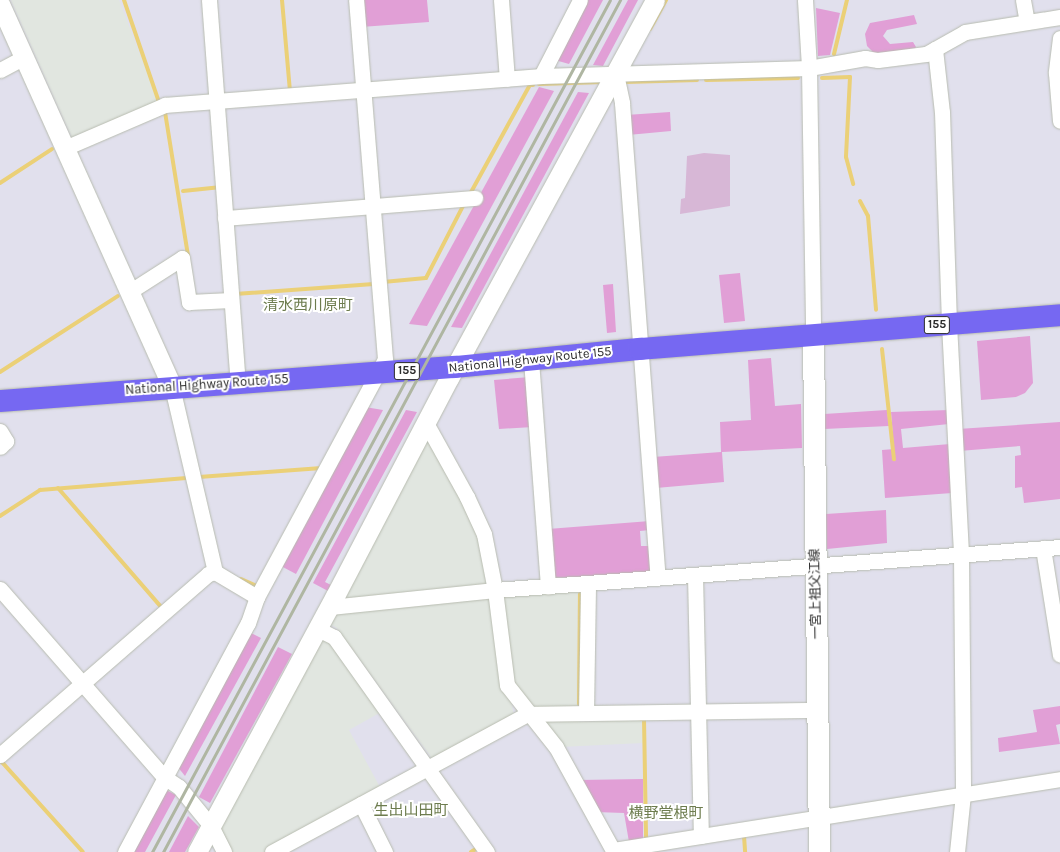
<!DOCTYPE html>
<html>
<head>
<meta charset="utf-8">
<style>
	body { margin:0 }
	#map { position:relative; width:1060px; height:852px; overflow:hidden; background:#e1e0ed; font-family:Karla,"Noto Sans JP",sans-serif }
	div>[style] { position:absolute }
	.industrial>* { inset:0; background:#e1e6e0 }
	.green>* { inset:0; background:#e19fd6 }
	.cemetery>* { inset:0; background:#d7b7d6 }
	.stream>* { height:4px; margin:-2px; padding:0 2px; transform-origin:2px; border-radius:2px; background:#ebd077 }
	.roads { filter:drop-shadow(0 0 1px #b8bcb0) drop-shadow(0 0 1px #b8bcb0) }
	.minor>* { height:15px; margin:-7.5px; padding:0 7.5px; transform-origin:7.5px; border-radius:7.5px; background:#fff }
	.tertiary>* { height:19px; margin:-9.5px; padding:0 9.5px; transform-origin:9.5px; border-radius:9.5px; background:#fff }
	.secondary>* { height:21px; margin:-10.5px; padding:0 10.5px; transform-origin:10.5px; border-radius:10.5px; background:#fff }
	.trunk>* { height:22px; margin:-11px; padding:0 11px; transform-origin:11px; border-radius:11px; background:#7668f2 }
	.rail>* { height:3px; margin:-1.5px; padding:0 1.5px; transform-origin:1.5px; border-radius:1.5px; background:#afb6a2 }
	span { translate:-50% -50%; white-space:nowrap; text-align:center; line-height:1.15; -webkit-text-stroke:4px #fff; paint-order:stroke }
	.shield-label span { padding:1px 3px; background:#fff; border:1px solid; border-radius:3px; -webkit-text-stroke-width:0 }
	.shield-label { font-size:12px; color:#2c2c2c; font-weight:700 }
	.street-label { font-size:13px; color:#2c2c2c }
	.quarter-label { font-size:15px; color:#6d7c4e }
</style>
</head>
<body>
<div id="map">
	<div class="industrial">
		<div style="clip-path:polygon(11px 0,119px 0,158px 101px,72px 137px)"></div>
		<div style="clip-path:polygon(428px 439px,479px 534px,489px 582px,485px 587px,344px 600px,342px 596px)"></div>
		<div style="clip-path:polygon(578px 589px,577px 708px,526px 708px,510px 682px,501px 598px,505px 594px)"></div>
		<div style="clip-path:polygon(486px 595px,492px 600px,514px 716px,434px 761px,337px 628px,328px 623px,334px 610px)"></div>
		<div style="clip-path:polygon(322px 634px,383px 711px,349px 730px,381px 789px,265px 852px,229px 852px,219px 831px)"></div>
		<div style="clip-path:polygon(538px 717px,565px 717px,581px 722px,642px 720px,643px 743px,560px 747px)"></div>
	</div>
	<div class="green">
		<div style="clip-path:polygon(359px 0,427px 0,429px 22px,361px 27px)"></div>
		<div style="clip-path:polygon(587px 0,603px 0,569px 64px,555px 60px)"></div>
		<div style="clip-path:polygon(628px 0,638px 0,603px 66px,593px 65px)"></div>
		<div style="clip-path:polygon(816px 8px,840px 13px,830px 55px,818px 56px)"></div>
		<div style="clip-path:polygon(914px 15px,917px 24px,887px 30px,883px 36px,890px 44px,913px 42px,916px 47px,914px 50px,874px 53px,867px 46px,865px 34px,870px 23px)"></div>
		<div style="clip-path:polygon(539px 87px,554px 91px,427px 326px,409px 324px)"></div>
		<div style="clip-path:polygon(578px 92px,589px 93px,462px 328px,451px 327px)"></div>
		<div style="clip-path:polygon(670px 112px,671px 131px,628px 135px,626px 115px)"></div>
		<div style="clip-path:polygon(740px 273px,745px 321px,724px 323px,719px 275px)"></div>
		<div style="clip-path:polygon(613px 284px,616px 332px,607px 333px,603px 285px)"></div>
		<div style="clip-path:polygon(1030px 336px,1033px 383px,1025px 393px,1016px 397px,981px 400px,977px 341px)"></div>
		<div style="clip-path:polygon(771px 358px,775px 406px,801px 404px,802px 448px,722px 452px,724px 482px,656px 488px,653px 457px,721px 452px,720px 422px,751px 420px,748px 360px)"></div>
		<div style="clip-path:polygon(530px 377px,533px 427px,499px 429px,494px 380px)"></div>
		<div style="clip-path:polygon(365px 407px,383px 410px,296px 574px,279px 565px)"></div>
		<div style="clip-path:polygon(406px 410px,417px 412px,325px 582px,331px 585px,328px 591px,313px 583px)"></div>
		<div style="clip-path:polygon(887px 410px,889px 426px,824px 429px,824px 414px)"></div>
		<div style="clip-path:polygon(949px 410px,949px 424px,901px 429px,903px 448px,950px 444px,952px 493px,885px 498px,882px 450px,894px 449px,891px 412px)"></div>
		<div style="clip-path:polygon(1060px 422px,1060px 499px,1024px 503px,1022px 487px,1015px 488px,1015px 456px,1021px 455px,1020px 446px,959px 451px,958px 429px)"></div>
		<div style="clip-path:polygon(886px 510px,887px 543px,827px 549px,826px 514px)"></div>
		<div style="clip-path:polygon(650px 521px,650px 530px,640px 531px,641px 546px,652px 546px,650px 574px,551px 578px,548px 529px)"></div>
		<div style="clip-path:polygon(247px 631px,261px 638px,185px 776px,177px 766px)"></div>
		<div style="clip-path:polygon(278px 647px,292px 654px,210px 803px,199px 797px)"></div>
		<div style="clip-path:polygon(1060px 706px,1060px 724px,1056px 725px,1060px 744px,999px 752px,998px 738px,1037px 732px,1033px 710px)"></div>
		<div style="clip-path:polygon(643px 779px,643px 839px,629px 842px,624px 813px,595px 812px,579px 780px)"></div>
		<div style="clip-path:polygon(164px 789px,176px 795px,145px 852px,130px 852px)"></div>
		<div style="clip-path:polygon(188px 816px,199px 827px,185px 852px,169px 852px)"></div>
	</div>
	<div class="cemetery">
		<div style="clip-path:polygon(704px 153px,730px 155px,730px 206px,680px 214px,681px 199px,685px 198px,687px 156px)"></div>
	</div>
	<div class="stream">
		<div style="left:124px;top:0;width:108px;rotate:71.1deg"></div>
		<div style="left:282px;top:0;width:92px;rotate:85deg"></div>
		<div style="left:650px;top:29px;width:33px;rotate:-61deg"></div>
		<div style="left:834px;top:54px;width:56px;rotate:-76.5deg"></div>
		<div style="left:822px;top:78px;width:28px;rotate:-2deg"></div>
		<div style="left:850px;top:77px;width:80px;rotate:92.9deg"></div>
		<div style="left:846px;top:157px;width:28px;rotate:75deg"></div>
		<div style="left:706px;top:80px;width:92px;rotate:-1.2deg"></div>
		<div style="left:624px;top:82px;width:73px;rotate:-1.6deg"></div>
		<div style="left:539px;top:84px;width:63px;rotate:-1.8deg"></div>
		<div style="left:165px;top:112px;width:146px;rotate:80.9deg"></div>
		<div style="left:0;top:183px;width:62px;rotate:-33.2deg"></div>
		<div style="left:183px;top:191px;width:36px;rotate:-6deg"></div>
		<div style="left:470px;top:194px;width:124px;rotate:-61.2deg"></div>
		<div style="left:530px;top:85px;width:3px"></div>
		<div style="left:860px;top:201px;width:17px;rotate:62deg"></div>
		<div style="left:868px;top:216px;width:94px;rotate:85.1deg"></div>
		<div style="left:383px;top:282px;width:43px;rotate:-5.3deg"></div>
		<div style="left:426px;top:278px;width:83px;rotate:-62.8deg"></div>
		<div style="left:235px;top:294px;width:139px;rotate:-4.1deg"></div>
		<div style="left:882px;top:349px;width:111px;rotate:83.8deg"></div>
		<div style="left:0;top:372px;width:140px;rotate:-32.8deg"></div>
		<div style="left:199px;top:477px;width:123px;rotate:-4.2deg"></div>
		<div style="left:58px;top:488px;width:157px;rotate:49.1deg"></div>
		<div style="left:0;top:516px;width:48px;rotate:-33deg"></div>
		<div style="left:40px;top:490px;width:147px;rotate:-4.7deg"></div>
		<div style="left:241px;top:579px;width:17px;rotate:24deg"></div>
		<div style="left:579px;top:704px;width:110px;rotate:-89.5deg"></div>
		<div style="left:641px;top:719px;width:3px"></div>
		<div style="left:644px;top:719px;width:119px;rotate:89deg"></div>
		<div style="left:1px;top:761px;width:122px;rotate:48deg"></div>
		<div style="left:744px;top:836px;width:16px;rotate:86deg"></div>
		<div style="left:471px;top:852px;width:9px;rotate:-32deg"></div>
	</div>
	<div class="roads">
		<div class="minor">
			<div style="left:209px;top:0;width:383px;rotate:85.7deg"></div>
			<div style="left:501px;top:0;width:79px;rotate:85.7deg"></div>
			<div style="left:805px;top:0;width:68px;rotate:86.6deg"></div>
			<div style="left:809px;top:68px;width:268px;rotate:89.1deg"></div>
			<div style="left:1023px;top:0;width:22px;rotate:80deg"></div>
			<div style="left:1060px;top:38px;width:35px;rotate:97deg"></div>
			<div style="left:1056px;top:73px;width:48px;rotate:85.2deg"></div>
			<div style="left:935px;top:49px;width:63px;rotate:83.7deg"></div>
			<div style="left:942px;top:112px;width:212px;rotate:88.1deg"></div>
			<div style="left:949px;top:324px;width:231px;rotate:87deg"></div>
			<div style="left:961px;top:555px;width:239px;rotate:89.5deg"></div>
			<div style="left:963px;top:794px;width:58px;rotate:95.9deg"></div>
			<div style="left:0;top:70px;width:27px;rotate:-28deg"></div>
			<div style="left:616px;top:74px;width:30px;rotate:78deg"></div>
			<div style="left:622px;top:103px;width:476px;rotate:85.7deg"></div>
			<div style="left:541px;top:76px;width:85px;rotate:-62.8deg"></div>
			<div style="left:65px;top:148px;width:109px;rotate:-23.3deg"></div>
			<div style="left:165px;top:105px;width:377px;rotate:-4.4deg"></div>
			<div style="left:541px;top:76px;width:268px;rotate:-1.7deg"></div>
			<div style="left:809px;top:68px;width:57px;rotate:-10.1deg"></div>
			<div style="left:865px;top:58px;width:13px;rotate:9deg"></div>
			<div style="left:878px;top:60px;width:48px;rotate:-7.1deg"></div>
			<div style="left:926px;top:54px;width:45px;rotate:-29.4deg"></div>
			<div style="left:965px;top:32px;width:96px;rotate:-9deg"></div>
			<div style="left:225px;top:218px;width:251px;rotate:-4.6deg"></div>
			<div style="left:129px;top:292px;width:63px;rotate:-32.7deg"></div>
			<div style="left:182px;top:258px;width:45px;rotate:81deg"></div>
			<div style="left:189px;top:302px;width:42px;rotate:-2.7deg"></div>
			<div style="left:531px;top:360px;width:227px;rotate:85.7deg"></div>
			<div style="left:172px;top:387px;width:190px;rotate:76.9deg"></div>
			<div style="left:426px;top:423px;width:85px;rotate:61deg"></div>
			<div style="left:467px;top:497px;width:41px;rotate:65.3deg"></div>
			<div style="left:484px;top:534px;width:57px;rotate:78.9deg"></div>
			<div style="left:495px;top:590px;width:96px;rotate:82.8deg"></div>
			<div style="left:507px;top:685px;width:79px;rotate:51.7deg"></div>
			<div style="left:556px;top:747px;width:120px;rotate:61.1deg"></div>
			<div style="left:0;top:431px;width:12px;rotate:59deg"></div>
			<div style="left:6px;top:441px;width:8px;rotate:135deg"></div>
			<div style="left:1043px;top:548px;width:108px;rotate:81deg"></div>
			<div style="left:695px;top:575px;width:261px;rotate:88.7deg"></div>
			<div style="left:0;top:589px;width:249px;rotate:48.9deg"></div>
			<div style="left:164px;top:777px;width:18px;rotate:34deg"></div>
			<div style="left:179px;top:787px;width:50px;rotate:50.6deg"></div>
			<div style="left:211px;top:826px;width:29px;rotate:63deg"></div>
			<div style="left:330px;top:607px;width:166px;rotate:-5.9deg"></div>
			<div style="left:495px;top:590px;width:567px;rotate:-4.35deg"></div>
			<div style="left:318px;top:629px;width:18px;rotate:27deg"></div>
			<div style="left:334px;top:637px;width:264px;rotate:54.6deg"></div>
			<div style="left:586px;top:713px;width:130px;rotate:-89.1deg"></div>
			<div style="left:0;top:755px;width:276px;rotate:-41deg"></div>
			<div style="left:208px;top:574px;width:7px;rotate:-16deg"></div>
			<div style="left:215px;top:572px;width:49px;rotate:30.8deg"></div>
			<div style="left:361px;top:804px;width:54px;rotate:63.4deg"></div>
			<div style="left:613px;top:850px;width:453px;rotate:-9deg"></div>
			<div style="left:125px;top:852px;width:260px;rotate:-61.8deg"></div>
			<div style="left:248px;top:623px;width:28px;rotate:-71deg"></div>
			<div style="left:257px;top:597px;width:270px;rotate:-61.7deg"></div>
			<div style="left:385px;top:359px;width:360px;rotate:-94.6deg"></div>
			<div style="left:272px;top:852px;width:290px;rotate:-28.4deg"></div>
			<div style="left:527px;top:714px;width:290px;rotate:-0.8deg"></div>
		</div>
		<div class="tertiary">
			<div style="left:0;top:4px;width:420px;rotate:65.8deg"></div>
			<div style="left:197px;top:852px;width:291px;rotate:-61.7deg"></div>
			<div style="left:335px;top:596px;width:246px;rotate:-62.4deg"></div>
			<div style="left:449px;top:378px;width:430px;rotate:-61.4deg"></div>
		</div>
		<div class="secondary">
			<div style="left:813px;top:336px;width:516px;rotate:89.33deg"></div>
		</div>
		<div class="trunk">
			<div style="left:0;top:401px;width:456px;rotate:-4.3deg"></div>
			<div style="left:455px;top:367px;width:186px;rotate:-5.6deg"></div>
			<div style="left:640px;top:349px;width:421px;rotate:-4.6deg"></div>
		</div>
	</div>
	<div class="rail">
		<div style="left:152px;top:852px;width:967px;rotate:-61.74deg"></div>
		<div style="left:163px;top:852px;width:967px;rotate:-61.79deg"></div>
	</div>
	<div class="shield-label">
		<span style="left:937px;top:325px">155</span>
		<span style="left:407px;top:371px">155</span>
	</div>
	<div class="street-label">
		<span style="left:530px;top:360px;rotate:-6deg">National Highway Route 155</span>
		<span style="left:207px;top:385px;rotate:-4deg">National Highway Route 155</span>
		<span style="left:816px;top:594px;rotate:-91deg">一宮上祖父江線</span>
	</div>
	<div class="quarter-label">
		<span style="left:308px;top:306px">清水西川原町</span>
		<span style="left:411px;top:811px">生出山田町</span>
		<span style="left:666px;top:814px">横野堂根町</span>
	</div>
</div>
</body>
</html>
